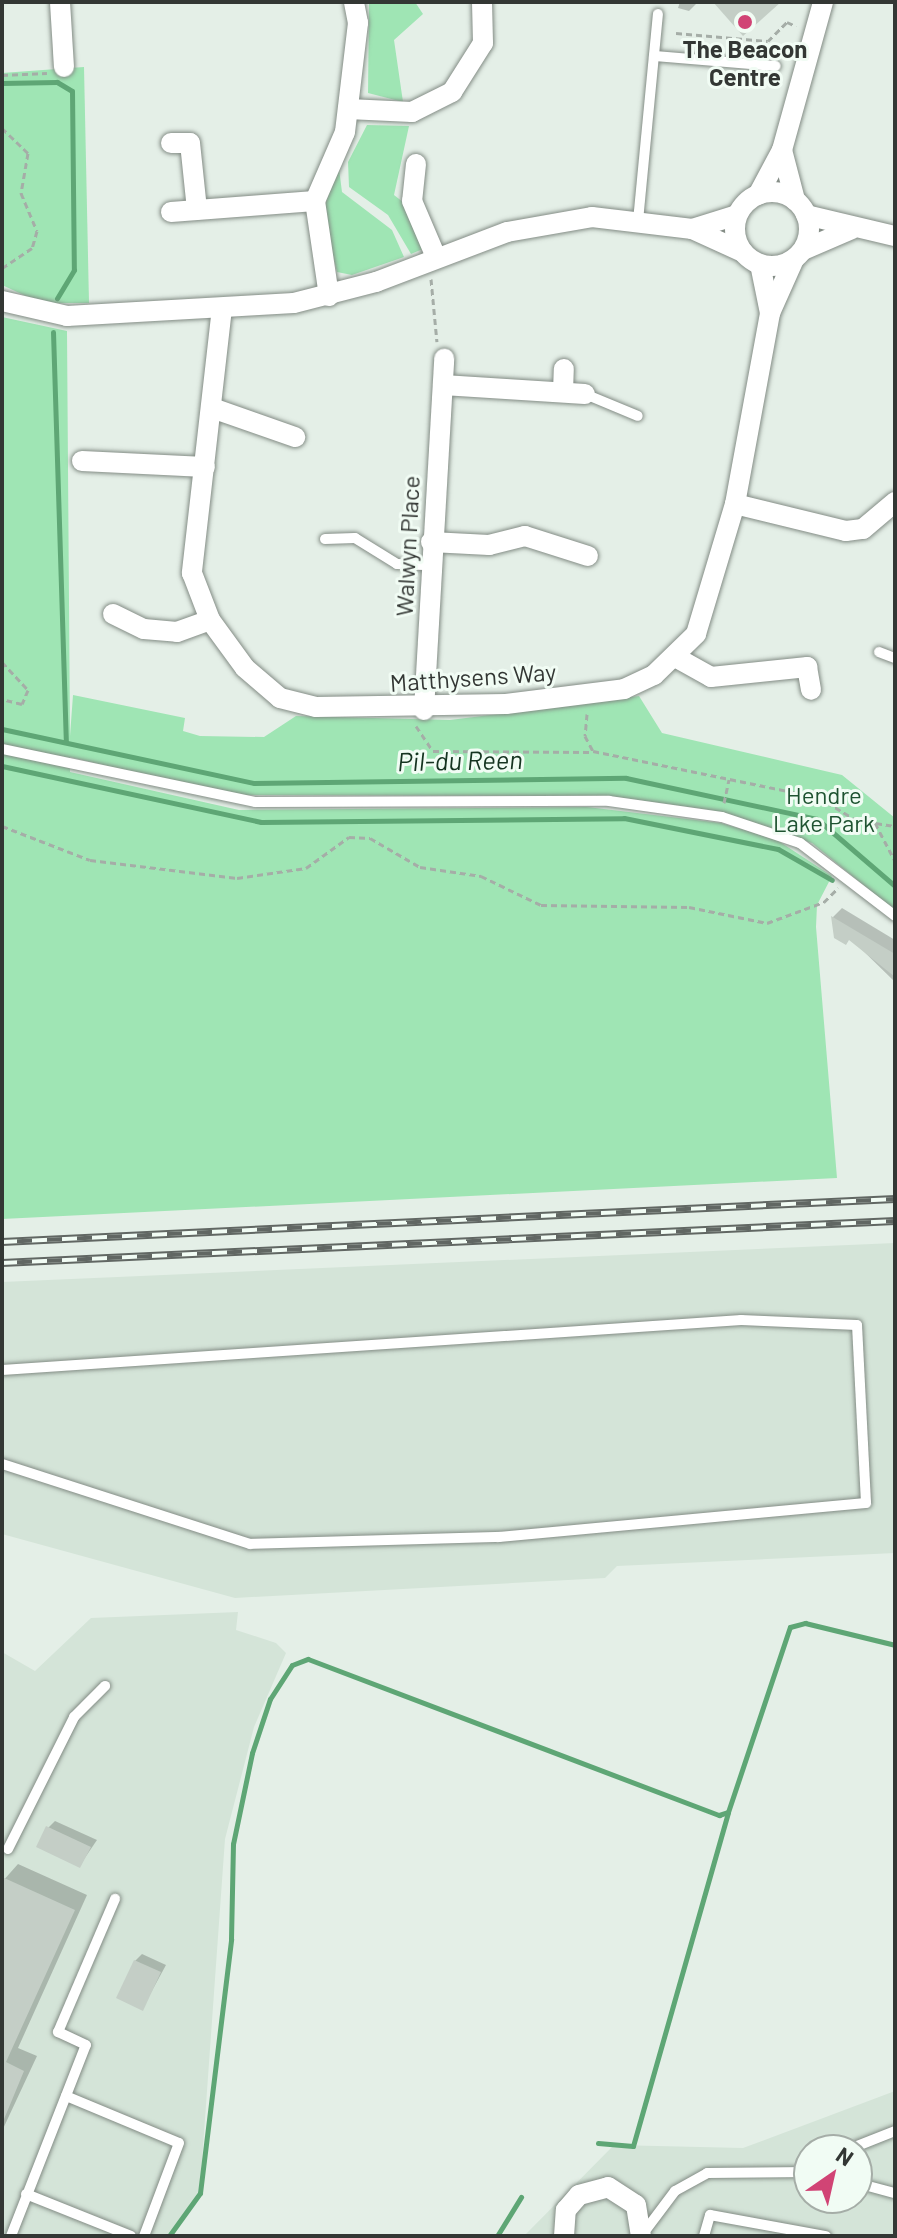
<!DOCTYPE html>
<html>
<head>
<meta charset="utf-8">
<style>
	body { margin:0 }
	#map { position:relative; width:897px; height:2238px; overflow:hidden; background:#e4efe7; font-family:Barlow,sans-serif }
	div>[style] { position:absolute }
	.built>* { inset:0; background:#d4e4d8 }
	.green>* { inset:0; background:#9fe5b4 }
	.shadow>* { inset:0; background:#0003 }
	.stream>* { height:5px; margin:-2.5px; padding:0 2.5px; transform-origin:2.5px; border-radius:2.5px; background:#5ea675 }
	.building>* { inset:0; background:#c4cec6 }
	.path>* { height:3px; margin-top:-1.5px; transform-origin:0; background:repeating-linear-gradient(90deg,#a5ada7 0 6px,transparent 0 10px) }
	.roads { filter:drop-shadow(0 0 2px #838c85) drop-shadow(0 0 2px #838c85) }
	.lane>* { height:10px; margin:-5px; padding:0 5px; transform-origin:5px; border-radius:5px; background:#fff }
	.street>* { height:20px; margin:-10px; padding:0 10px; transform-origin:10px; border-radius:10px; background:#fff }
	.street>.ring { margin:-10px; padding:0; box-sizing:content-box; background:none; border:20px solid #fff; border-radius:50% }
	.rail>* { height:8px; margin-top:-4px; transform-origin:0; background:repeating-linear-gradient(90deg,#f1fcf4 0 15px,#616763 0 30px); box-sizing:border-box; border-block:2px solid #616763 }
	.dots>* { width:22px; height:22px; translate:-50% -50%; box-sizing:border-box; border:4px solid #f1fcf4; border-radius:50% }
	span { translate:-50% -50%; white-space:nowrap; text-align:center; line-height:1.15; -webkit-text-stroke:6px #f1fcf4; paint-order:stroke }
	.poi-label { font-size:24px; color:#333734; font-weight:700 }
	.street-label { font-size:24px; color:#333734 }
	.park-label { font-size:24px; color:#1e5331 }
	.water-label { font-size:26px; color:#153420; font-style:italic }
	.frame { position:absolute; inset:0; border:4px solid #333734; pointer-events:none }
	.north { position:absolute; left:793px; top:2134px; width:80px; height:80px; box-sizing:border-box; background:#f1fcf4; border:2px solid #a5ada7; border-radius:50%; rotate:34deg; font-size:22px; font-weight:700; line-height:32px; text-align:center; color:#333734 }
	.north::after { content:''; display:block; margin:auto; width:28px; height:36px; background:#d14475; clip-path:polygon(50% 0,100% 100%,50% 72%,0 100%) }
</style>
</head>
<body>
<div id="map">
	<div class="built">
		<div style="clip-path:polygon(895px 1243px,895px 1553px,617px 1566px,605px 1578px,235px 1598px,2px 1534px,2px 1282px)"></div>
		<div style="clip-path:polygon(238px 1612px,236px 1630px,276px 1643px,286px 1653px,254px 1727px,225px 1839px,200px 2189px,169px 2236px,2px 2236px,2px 1652px,35px 1671px,91px 1618px)"></div>
		<div style="clip-path:polygon(evenodd,895px 2091px,895px 2236px,524px 2236px,614px 2145px,743px 2148px,895px 2091px,809px 2150px,857px 2150px,857px 2198px,809px 2198px,809px 2150px)"></div>
	</div>
	<div class="green">
		<div style="clip-path:polygon(369px 2px,415px 2px,423px 14px,394px 40px,403px 102px,368px 93px)"></div>
		<div style="clip-path:polygon(84px 67px,89px 303px,41px 303px,2px 285px,2px 73px)"></div>
		<div style="clip-path:polygon(367px 125px,409px 126px,394px 195px,408px 206px,425px 248px,411px 254px,388px 215px,349px 187px,348px 162px)"></div>
		<div style="clip-path:polygon(338px 161px,342px 192px,392px 230px,404px 257px,352px 275px,337px 272px,323px 213px)"></div>
		<div style="clip-path:polygon(2px 317px,67px 331px,70px 736px,73px 695px,185px 718px,183px 731px,200px 736px,264px 737px,296px 716px,450px 720px,639px 696px,662px 733px,842px 775px,895px 818px,895px 911px,812px 843px,702px 809px,608px 796px,226px 795px,70px 757px,70px 772px,239px 810px,587px 807px,721px 823px,777px 840px,832px 876px,817px 905px,816px 927px,837px 1178px,2px 1219px)"></div>
	</div>
	<div class="shadow">
		<div style="clip-path:polygon(680px 2px,698px 2px,689px 11px,678px 8px)"></div>
		<div style="clip-path:polygon(842px 908px,895px 940px,895px 982px,850px 938px,835px 937px,833px 917px)"></div>
		<div style="clip-path:polygon(55px 1821px,97px 1840px,80px 1865px,48px 1828px)"></div>
		<div style="clip-path:polygon(18px 1864px,87px 1895px,18px 2048px,37px 2056px,2px 2131px,2px 1882px)"></div>
		<div style="clip-path:polygon(142px 1954px,166px 1965px,142px 2009px,135px 1961px)"></div>
	</div>
	<div class="stream">
		<div style="left:2px;top:83px;width:55px;rotate:-1deg"></div>
		<div style="left:57px;top:82px;width:17px;rotate:31deg"></div>
		<div style="left:72px;top:91px;width:179px;rotate:89.4deg"></div>
		<div style="left:74px;top:270px;width:33px;rotate:121deg"></div>
		<div style="left:53px;top:332px;width:409px;rotate:88.2deg"></div>
		<div style="left:2px;top:729px;width:258px;rotate:12.1deg"></div>
		<div style="left:254px;top:783px;width:372px;rotate:-0.8deg"></div>
		<div style="left:626px;top:778px;width:195px;rotate:12.1deg"></div>
		<div style="left:817px;top:819px;width:103px;rotate:40.7deg"></div>
		<div style="left:2px;top:766px;width:265px;rotate:12.2deg"></div>
		<div style="left:261px;top:822px;width:363px;rotate:-0.6deg"></div>
		<div style="left:624px;top:818px;width:157px;rotate:11.4deg"></div>
		<div style="left:778px;top:849px;width:62px;rotate:29.9deg"></div>
		<div style="left:598px;top:2143px;width:35px;rotate:5deg"></div>
		<div style="left:633px;top:2146px;width:346px;rotate:-74.1deg"></div>
		<div style="left:169px;top:2236px;width:53px;rotate:-54.2deg"></div>
		<div style="left:200px;top:2193px;width:256px;rotate:-83deg"></div>
		<div style="left:231px;top:1939px;width:95px;rotate:-88.8deg"></div>
		<div style="left:233px;top:1844px;width:93px;rotate:-78.2deg"></div>
		<div style="left:252px;top:1753px;width:57px;rotate:-71.6deg"></div>
		<div style="left:270px;top:1699px;width:40px;rotate:-57.1deg"></div>
		<div style="left:292px;top:1665px;width:17px;rotate:-21deg"></div>
		<div style="left:308px;top:1659px;width:440px;rotate:20.8deg"></div>
		<div style="left:719px;top:1815px;width:9px;rotate:-18deg"></div>
		<div style="left:728px;top:1812px;width:195px;rotate:-71.5deg"></div>
		<div style="left:790px;top:1627px;width:16px;rotate:-15deg"></div>
		<div style="left:805px;top:1623px;width:93px;rotate:13.7deg"></div>
		<div style="left:497px;top:2236px;width:46px;rotate:-58.4deg"></div>
	</div>
	<div class="building">
		<div style="clip-path:polygon(713px 2px,781px 2px,743px 36px)"></div>
		<div style="clip-path:polygon(831px 916px,895px 954px,895px 977px,849px 940px,846px 945px,834px 938px)"></div>
		<div style="clip-path:polygon(46px 1826px,91px 1847px,80px 1868px,36px 1847px)"></div>
		<div style="clip-path:polygon(2px 1877px,75px 1910px,6px 2062px,24px 2071px,2px 2124px)"></div>
		<div style="clip-path:polygon(134px 1960px,161px 1972px,143px 2011px,116px 1998px)"></div>
	</div>
	<div class="path">
		<div style="left:676px;top:33px;width:92px;rotate:5deg"></div>
		<div style="left:768px;top:41px;width:27px;rotate:-45deg"></div>
		<div style="left:787px;top:22px;width:10px;rotate:24deg"></div>
		<div style="left:2px;top:75px;width:45px;rotate:-2.5deg"></div>
		<div style="left:2px;top:128px;width:36px;rotate:44deg"></div>
		<div style="left:28px;top:153px;width:41px;rotate:99.9deg"></div>
		<div style="left:21px;top:193px;width:41px;rotate:67.2deg"></div>
		<div style="left:37px;top:231px;width:18px;rotate:106deg"></div>
		<div style="left:32px;top:248px;width:36px;rotate:146deg"></div>
		<div style="left:431px;top:279px;width:63px;rotate:84.6deg"></div>
		<div style="left:2px;top:662px;width:38px;rotate:47deg"></div>
		<div style="left:28px;top:690px;width:15px;rotate:113deg"></div>
		<div style="left:22px;top:704px;width:21px;rotate:-166deg"></div>
		<div style="left:587px;top:714px;width:22px;rotate:95deg"></div>
		<div style="left:585px;top:736px;width:17px;rotate:62deg"></div>
		<div style="left:593px;top:751px;width:230px;rotate:11.6deg"></div>
		<div style="left:818px;top:797px;width:44px;rotate:31.2deg"></div>
		<div style="left:856px;top:820px;width:39px;rotate:9deg"></div>
		<div style="left:416px;top:726px;width:30px;rotate:56deg"></div>
		<div style="left:433px;top:751px;width:158px;rotate:0.4deg"></div>
		<div style="left:724px;top:803px;width:24px;rotate:-78deg"></div>
		<div style="left:875px;top:823px;width:43px;rotate:62.2deg"></div>
		<div style="left:2px;top:826px;width:94px;rotate:21.1deg"></div>
		<div style="left:90px;top:860px;width:148px;rotate:7deg"></div>
		<div style="left:237px;top:878px;width:70px;rotate:-8.2deg"></div>
		<div style="left:306px;top:868px;width:53px;rotate:-35.8deg"></div>
		<div style="left:349px;top:837px;width:21px;rotate:3deg"></div>
		<div style="left:370px;top:838px;width:58px;rotate:30.1deg"></div>
		<div style="left:420px;top:867px;width:62px;rotate:8.4deg"></div>
		<div style="left:481px;top:876px;width:67px;rotate:25.8deg"></div>
		<div style="left:541px;top:905px;width:148px;rotate:0.8deg"></div>
		<div style="left:689px;top:907px;width:80px;rotate:11.6deg"></div>
		<div style="left:767px;top:923px;width:61px;rotate:-20.2deg"></div>
		<div style="left:824px;top:902px;width:20px;rotate:-45deg"></div>
		<div style="left:895px;top:1123px;width:1px;rotate:90deg"></div>
	</div>
	<div class="roads">
		<div class="lane">
			<div style="left:654px;top:56px;width:122px;rotate:4.7deg"></div>
			<div style="left:638px;top:221px;width:208px;rotate:-84.5deg"></div>
			<div style="left:585px;top:394px;width:57px;rotate:22.5deg"></div>
			<div style="left:325px;top:539px;width:30px;rotate:-2deg"></div>
			<div style="left:355px;top:538px;width:49px;rotate:31.8deg"></div>
			<div style="left:397px;top:564px;width:34px;rotate:2deg"></div>
			<div style="left:879px;top:652px;width:17px;rotate:21deg"></div>
			<div style="left:2px;top:749px;width:258px;rotate:11.8deg"></div>
			<div style="left:255px;top:802px;width:354px;rotate:-0.2deg"></div>
			<div style="left:609px;top:801px;width:114px;rotate:8.1deg"></div>
			<div style="left:722px;top:817px;width:82px;rotate:18.4deg"></div>
			<div style="left:800px;top:843px;width:120px;rotate:37.5deg"></div>
			<div style="left:2px;top:1370px;width:741px;rotate:-3.87deg"></div>
			<div style="left:741px;top:1320px;width:116px;rotate:2.5deg"></div>
			<div style="left:857px;top:1325px;width:178px;rotate:87.1deg"></div>
			<div style="left:866px;top:1503px;width:369px;rotate:174.7deg"></div>
			<div style="left:499px;top:1537px;width:249px;rotate:178.4deg"></div>
			<div style="left:250px;top:1544px;width:261px;rotate:-162.1deg"></div>
			<div style="left:8px;top:1849px;width:148px;rotate:-63.4deg"></div>
			<div style="left:74px;top:1717px;width:44px;rotate:-45deg"></div>
			<div style="left:66px;top:2096px;width:122px;rotate:22.6deg"></div>
			<div style="left:179px;top:2143px;width:99px;rotate:110.6deg"></div>
			<div style="left:847px;top:2150px;width:52px;rotate:-21.6deg"></div>
			<div style="left:857px;top:2183px;width:39px;rotate:15deg"></div>
			<div style="left:26px;top:2194px;width:113px;rotate:21.8deg"></div>
			<div style="left:642px;top:2235px;width:55px;rotate:-53.1deg"></div>
			<div style="left:675px;top:2191px;width:37px;rotate:-29deg"></div>
			<div style="left:707px;top:2173px;width:102px;rotate:-0.6deg"></div>
			<div style="left:11px;top:2236px;width:205px;rotate:-68.6deg"></div>
			<div style="left:86px;top:2045px;width:31px;rotate:-155deg"></div>
			<div style="left:58px;top:2032px;width:145px;rotate:-66.8deg"></div>
			<div style="left:704px;top:2236px;width:22px;rotate:-74deg"></div>
			<div style="left:710px;top:2215px;width:118px;rotate:10.3deg"></div>
		</div>
		<div class="street">
			<div style="left:60px;top:2px;width:65px;rotate:86.5deg"></div>
			<div style="left:348px;top:109px;width:64px;rotate:2.7deg"></div>
			<div style="left:412px;top:112px;width:45px;rotate:-26.6deg"></div>
			<div style="left:452px;top:92px;width:58px;rotate:-57.7deg"></div>
			<div style="left:483px;top:43px;width:41px;rotate:-91.4deg"></div>
			<div style="left:171px;top:143px;width:19px"></div>
			<div style="left:190px;top:143px;width:67px;rotate:84deg"></div>
			<div style="left:782px;top:150px;width:52px;rotate:75.4deg"></div>
			<div style="left:416px;top:164px;width:37px;rotate:96deg"></div>
			<div style="left:412px;top:201px;width:61px;rotate:66.8deg"></div>
			<div class="ring" style="left:735px;top:192px;width:54px;height:54px"></div>
			<div style="left:758px;top:195px;width:51px;rotate:-61.9deg"></div>
			<div style="left:782px;top:150px;width:154px;rotate:-74.5deg"></div>
			<div style="left:171px;top:212px;width:144px;rotate:-4.4deg"></div>
			<div style="left:806px;top:215px;width:91px;rotate:13.3deg"></div>
			<div style="left:692px;top:229px;width:47px;rotate:-17.3deg"></div>
			<div style="left:803px;top:250px;width:53px;rotate:-23.2deg"></div>
			<div style="left:760px;top:264px;width:50px;rotate:78.5deg"></div>
			<div style="left:329px;top:296px;width:96px;rotate:-98.4deg"></div>
			<div style="left:315px;top:201px;width:75px;rotate:-66.5deg"></div>
			<div style="left:345px;top:132px;width:110px;rotate:-83.2deg"></div>
			<div style="left:358px;top:23px;width:21px;rotate:-101deg"></div>
			<div style="left:2px;top:301px;width:67px;rotate:13deg"></div>
			<div style="left:67px;top:316px;width:227px;rotate:-3.3deg"></div>
			<div style="left:294px;top:303px;width:85px;rotate:-14.4deg"></div>
			<div style="left:376px;top:282px;width:140px;rotate:-20.9deg"></div>
			<div style="left:507px;top:232px;width:86px;rotate:-10deg"></div>
			<div style="left:592px;top:217px;width:101px;rotate:6.8deg"></div>
			<div style="left:692px;top:229px;width:56px;rotate:24.3deg"></div>
			<div style="left:222px;top:308px;width:267px;rotate:96.5deg"></div>
			<div style="left:192px;top:573px;width:50px;rotate:69deg"></div>
			<div style="left:210px;top:620px;width:59px;rotate:53.9deg"></div>
			<div style="left:245px;top:668px;width:46px;rotate:40.6deg"></div>
			<div style="left:280px;top:698px;width:37px;rotate:14deg"></div>
			<div style="left:316px;top:707px;width:190px;rotate:-0.9deg"></div>
			<div style="left:506px;top:704px;width:119px;rotate:-7.2deg"></div>
			<div style="left:624px;top:689px;width:33px;rotate:-25deg"></div>
			<div style="left:654px;top:675px;width:59px;rotate:-44.3deg"></div>
			<div style="left:696px;top:634px;width:136px;rotate:-73.3deg"></div>
			<div style="left:735px;top:504px;width:194px;rotate:-79.6deg"></div>
			<div style="left:770px;top:313px;width:59px;rotate:-66deg"></div>
			<div style="left:443px;top:385px;width:142px;rotate:3.6deg"></div>
			<div style="left:563px;top:392px;width:23px;rotate:-88deg"></div>
			<div style="left:215px;top:409px;width:85px;rotate:19.3deg"></div>
			<div style="left:82px;top:461px;width:123px;rotate:2.8deg"></div>
			<div style="left:735px;top:504px;width:114px;rotate:13.7deg"></div>
			<div style="left:846px;top:531px;width:17px;rotate:-7deg"></div>
			<div style="left:863px;top:529px;width:42px;rotate:-40.2deg"></div>
			<div style="left:431px;top:542px;width:58px;rotate:3deg"></div>
			<div style="left:489px;top:545px;width:37px;rotate:-14deg"></div>
			<div style="left:525px;top:536px;width:66px;rotate:17.6deg"></div>
			<div style="left:113px;top:614px;width:34px;rotate:26deg"></div>
			<div style="left:144px;top:629px;width:33px;rotate:5deg"></div>
			<div style="left:177px;top:632px;width:35px;rotate:-20deg"></div>
			<div style="left:677px;top:658px;width:39px;rotate:29deg"></div>
			<div style="left:711px;top:677px;width:97px;rotate:-5.9deg"></div>
			<div style="left:807px;top:667px;width:23px;rotate:80deg"></div>
			<div style="left:424px;top:710px;width:352px;rotate:-86.7deg"></div>
			<div style="left:564px;top:2236px;width:26px;rotate:-86deg"></div>
			<div style="left:566px;top:2210px;width:20px;rotate:-49deg"></div>
			<div style="left:579px;top:2195px;width:30px;rotate:-15deg"></div>
			<div style="left:608px;top:2187px;width:33px;rotate:33deg"></div>
			<div style="left:636px;top:2205px;width:31px;rotate:81deg"></div>
		</div>
	</div>
	<div class="rail">
		<div style="left:2px;top:1242px;width:894px;rotate:-2.76deg"></div>
		<div style="left:2px;top:1263px;width:894px;rotate:-2.69deg"></div>
	</div>
	<div class="dots">
		<div style="left:745px;top:22px;background:#d14475"></div>
	</div>
	<div class="poi-label">
		<span style="left:745px;top:63px">The Beacon<br>Centre</span>
	</div>
	<div class="street-label">
		<span style="left:407px;top:546px;rotate:-87deg">Walwyn Place</span>
		<span style="left:473px;top:677px;rotate:-4deg">Matthysens Way</span>
	</div>
	<div class="park-label">
		<span style="left:824px;top:809px">Hendre<br>Lake Park</span>
	</div>
	<div class="water-label">
		<span style="left:460px;top:760px;rotate:-1deg">Pil-du Reen</span>
	</div>
	<div class="frame"></div>
	<div class="north">N</div>
</div>
</body>
</html>
